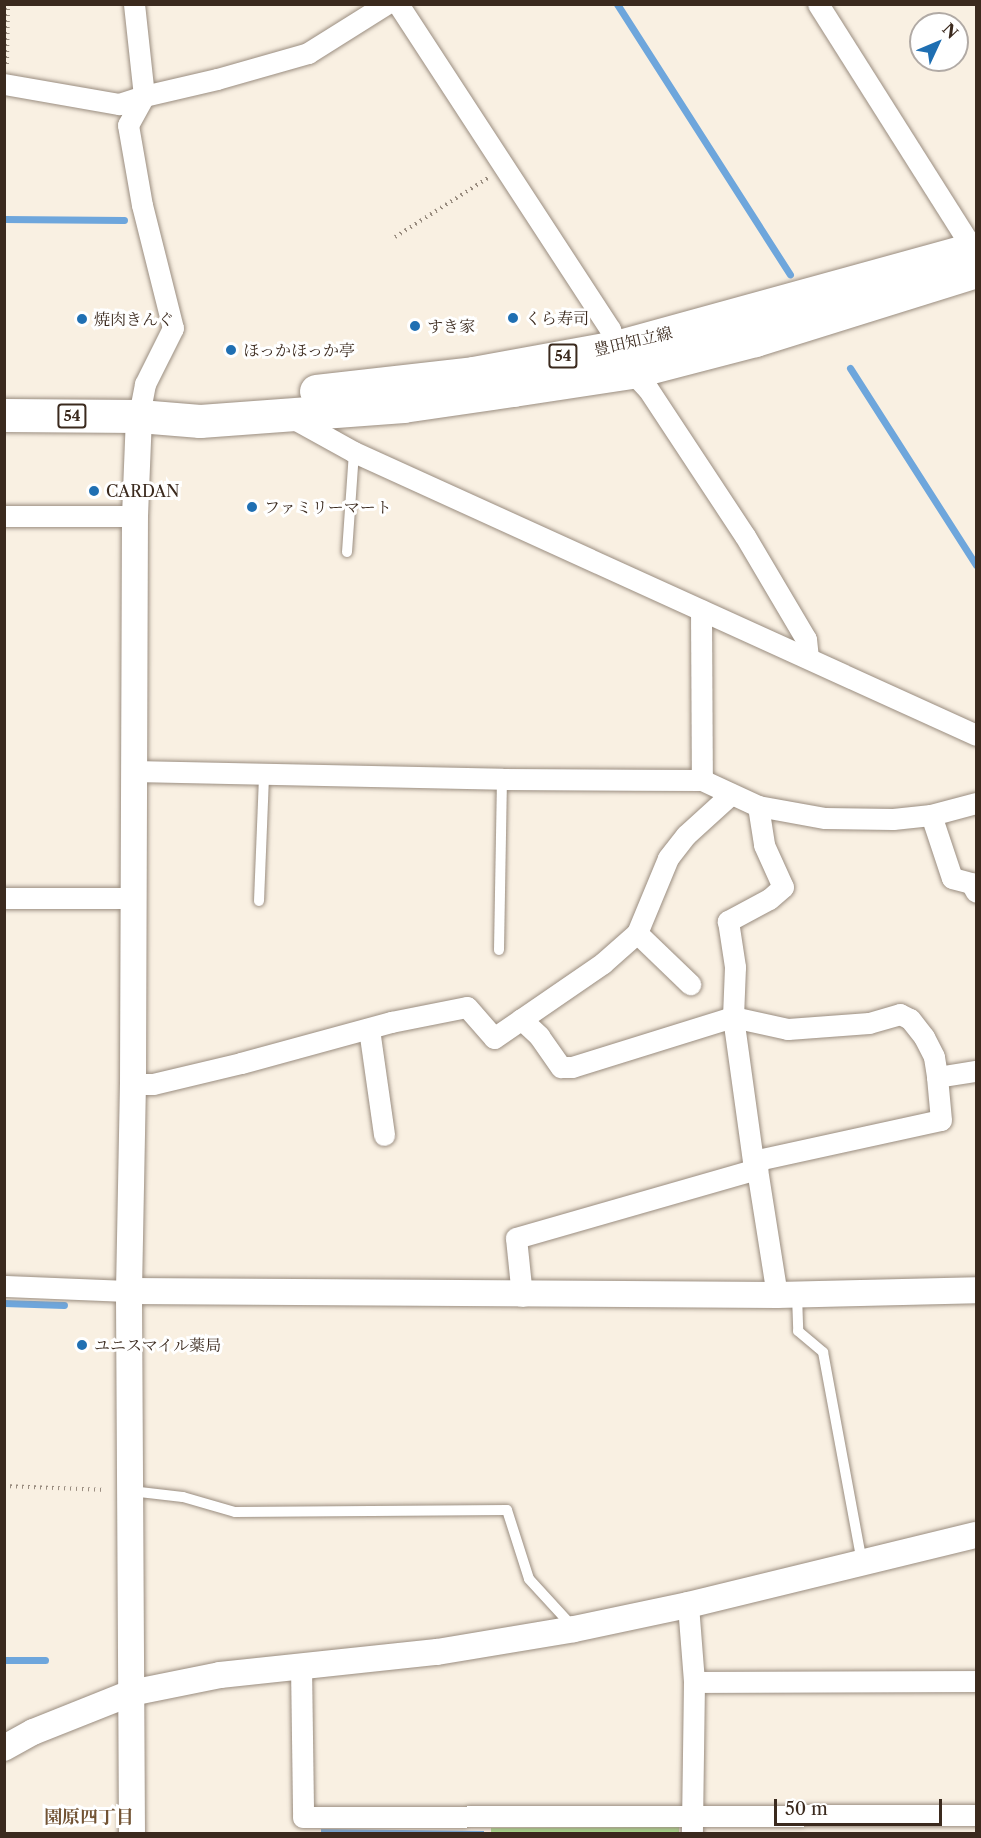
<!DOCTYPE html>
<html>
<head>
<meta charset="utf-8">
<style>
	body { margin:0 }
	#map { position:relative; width:981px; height:1838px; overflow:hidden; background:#f9f0e2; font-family:"Libre Caslon Text","Noto Serif JP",serif }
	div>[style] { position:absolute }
	.green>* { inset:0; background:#a6d887 }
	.water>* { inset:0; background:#6ea6dc }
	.stream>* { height:7px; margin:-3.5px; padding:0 3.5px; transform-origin:3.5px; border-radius:3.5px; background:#6ea6dc }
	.path>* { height:4px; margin-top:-2px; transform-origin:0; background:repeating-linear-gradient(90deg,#9a8d80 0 1.5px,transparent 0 6px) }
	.roads { filter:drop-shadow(0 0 2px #9a8d80) drop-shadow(0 0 2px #9a8d80) }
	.service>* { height:10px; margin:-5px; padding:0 5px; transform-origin:5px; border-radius:5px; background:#fff }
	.minor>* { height:21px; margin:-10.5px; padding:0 10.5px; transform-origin:10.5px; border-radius:10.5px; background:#fff }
	.tertiary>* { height:26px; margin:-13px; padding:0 13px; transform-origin:13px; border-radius:13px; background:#fff }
	.primary>* { height:33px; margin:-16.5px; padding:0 16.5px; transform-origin:16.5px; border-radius:16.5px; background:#fff }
	.dots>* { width:16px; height:16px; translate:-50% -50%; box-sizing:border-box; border:3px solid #fff; border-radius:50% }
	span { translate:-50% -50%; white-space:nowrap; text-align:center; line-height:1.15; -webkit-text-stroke:6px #fff; paint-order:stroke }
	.shield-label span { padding:2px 4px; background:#fff; border:2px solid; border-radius:4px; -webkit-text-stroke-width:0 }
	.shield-label { font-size:15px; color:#3b2a1e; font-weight:700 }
	.poi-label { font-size:16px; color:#3b2a1e }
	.left { translate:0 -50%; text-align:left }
	.street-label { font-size:16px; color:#3b2a1e }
	.neighbourhood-label { font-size:18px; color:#725334; font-weight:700 }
	.frame { position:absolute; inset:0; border:6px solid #3b2a1e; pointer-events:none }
	.north { position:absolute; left:909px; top:12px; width:60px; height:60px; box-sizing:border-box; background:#fff; border:2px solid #b1aaa5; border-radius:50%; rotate:46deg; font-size:16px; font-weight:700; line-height:24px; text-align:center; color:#3b2a1e }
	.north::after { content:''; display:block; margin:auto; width:21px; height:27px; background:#1f6fb2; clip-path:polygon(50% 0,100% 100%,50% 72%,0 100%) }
	.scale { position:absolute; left:774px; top:1799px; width:168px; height:27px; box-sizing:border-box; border:3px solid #3b2a1e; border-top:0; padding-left:8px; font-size:18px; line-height:21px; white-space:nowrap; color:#3b2a1e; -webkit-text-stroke:4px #fff; paint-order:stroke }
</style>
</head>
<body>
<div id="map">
	<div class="green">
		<div style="clip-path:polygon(679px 1827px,679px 1834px,491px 1834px,491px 1828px)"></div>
	</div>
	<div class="water">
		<div style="clip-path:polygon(321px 1829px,484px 1831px,484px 1833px,321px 1834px)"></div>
	</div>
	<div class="stream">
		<div style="left:617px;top:4px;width:321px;rotate:57.4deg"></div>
		<div style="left:4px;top:219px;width:120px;rotate:0.5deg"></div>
		<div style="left:850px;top:368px;width:234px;rotate:57.4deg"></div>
		<div style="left:4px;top:1303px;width:60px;rotate:1.9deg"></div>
		<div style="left:4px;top:1660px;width:41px"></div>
	</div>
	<div class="path">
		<div style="left:7px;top:64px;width:60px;rotate:-89deg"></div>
		<div style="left:395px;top:237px;width:110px;rotate:-32.4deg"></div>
		<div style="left:4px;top:1486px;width:102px;rotate:2.2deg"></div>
	</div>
	<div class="roads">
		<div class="service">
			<div style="left:347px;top:552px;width:100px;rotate:-86deg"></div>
			<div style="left:259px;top:901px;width:127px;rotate:-87.7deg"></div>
			<div style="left:499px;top:950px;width:171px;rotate:-89deg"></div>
			<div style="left:797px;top:1295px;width:36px;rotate:88deg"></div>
			<div style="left:798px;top:1331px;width:33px;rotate:40deg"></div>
			<div style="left:823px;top:1352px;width:215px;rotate:79.5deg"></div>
			<div style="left:131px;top:1491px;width:52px;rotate:6.6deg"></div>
			<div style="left:183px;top:1497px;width:54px;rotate:16.1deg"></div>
			<div style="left:235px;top:1512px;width:272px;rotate:-0.4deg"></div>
			<div style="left:507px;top:1510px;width:72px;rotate:72.3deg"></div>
			<div style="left:529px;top:1579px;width:65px;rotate:47.5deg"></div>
		</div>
		<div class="minor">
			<div style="left:134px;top:4px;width:93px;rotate:83.8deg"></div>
			<div style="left:144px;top:96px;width:75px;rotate:-13.1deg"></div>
			<div style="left:217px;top:79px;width:95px;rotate:-15.9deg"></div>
			<div style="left:308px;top:53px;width:92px;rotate:-32.1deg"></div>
			<div style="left:398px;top:4px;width:388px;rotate:56.9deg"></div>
			<div style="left:610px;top:329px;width:19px;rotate:72deg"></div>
			<div style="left:616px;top:347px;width:30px;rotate:57deg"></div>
			<div style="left:632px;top:372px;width:23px;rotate:47deg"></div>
			<div style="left:648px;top:389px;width:176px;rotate:56.6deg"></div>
			<div style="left:745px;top:536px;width:120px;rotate:59.4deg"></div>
			<div style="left:806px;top:639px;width:18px;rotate:84deg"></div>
			<div style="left:818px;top:4px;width:296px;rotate:57.7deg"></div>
			<div style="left:4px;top:84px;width:117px;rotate:9.9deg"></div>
			<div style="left:119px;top:104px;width:26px;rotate:-18deg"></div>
			<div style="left:144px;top:96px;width:33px;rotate:119deg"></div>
			<div style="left:128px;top:125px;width:81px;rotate:80.1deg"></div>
			<div style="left:142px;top:205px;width:127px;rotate:75.9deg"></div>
			<div style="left:173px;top:328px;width:63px;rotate:116.6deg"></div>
			<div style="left:145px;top:384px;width:33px;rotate:101deg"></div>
			<div style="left:289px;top:416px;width:74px;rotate:29deg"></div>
			<div style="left:354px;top:452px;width:683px;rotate:24.46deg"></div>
			<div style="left:4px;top:516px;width:131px"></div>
			<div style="left:701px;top:610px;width:170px;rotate:89.7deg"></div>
			<div style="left:133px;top:771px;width:369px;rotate:1.2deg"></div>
			<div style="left:502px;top:779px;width:200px;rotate:0.3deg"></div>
			<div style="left:702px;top:780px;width:62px;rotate:24.9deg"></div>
			<div style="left:758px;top:806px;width:68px;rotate:10.2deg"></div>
			<div style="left:825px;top:818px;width:68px;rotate:0.8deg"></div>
			<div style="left:893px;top:819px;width:38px;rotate:-6deg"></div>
			<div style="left:931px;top:815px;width:47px;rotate:-14.9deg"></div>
			<div style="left:758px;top:806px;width:39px;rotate:81deg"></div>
			<div style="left:764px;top:845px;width:46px;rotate:65.7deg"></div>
			<div style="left:783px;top:887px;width:18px;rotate:139deg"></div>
			<div style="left:769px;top:899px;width:47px;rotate:151.8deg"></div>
			<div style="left:728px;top:921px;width:47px;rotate:81.3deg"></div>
			<div style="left:735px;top:967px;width:50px;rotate:92.3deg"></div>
			<div style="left:733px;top:1017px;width:145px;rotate:82.1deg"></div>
			<div style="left:753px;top:1161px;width:9px;rotate:63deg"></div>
			<div style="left:757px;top:1169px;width:128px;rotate:81deg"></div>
			<div style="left:931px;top:815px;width:66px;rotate:71.6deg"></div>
			<div style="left:952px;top:878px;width:20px;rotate:15deg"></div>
			<div style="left:971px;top:883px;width:10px;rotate:61deg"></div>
			<div style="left:4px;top:898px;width:129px"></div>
			<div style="left:637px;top:933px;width:74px;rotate:43.9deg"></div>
			<div style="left:521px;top:1019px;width:25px;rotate:43deg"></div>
			<div style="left:539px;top:1036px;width:38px;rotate:55deg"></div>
			<div style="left:561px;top:1067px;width:11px"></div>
			<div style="left:572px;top:1067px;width:169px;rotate:-17.3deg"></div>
			<div style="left:733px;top:1017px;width:56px;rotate:12.3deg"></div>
			<div style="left:788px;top:1029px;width:81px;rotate:-4.2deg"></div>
			<div style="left:869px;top:1023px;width:32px;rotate:-16deg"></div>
			<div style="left:900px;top:1014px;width:11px;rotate:27deg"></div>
			<div style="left:910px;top:1019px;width:23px;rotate:52deg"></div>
			<div style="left:924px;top:1037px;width:22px;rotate:63deg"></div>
			<div style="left:934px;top:1057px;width:20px;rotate:81deg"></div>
			<div style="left:369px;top:1029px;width:107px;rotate:81.9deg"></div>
			<div style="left:133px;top:1084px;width:20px"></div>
			<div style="left:153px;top:1084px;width:90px;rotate:-13.4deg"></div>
			<div style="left:241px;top:1063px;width:156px;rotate:-15.3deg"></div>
			<div style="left:391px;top:1022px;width:77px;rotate:-11.2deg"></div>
			<div style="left:467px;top:1007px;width:41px;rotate:48.9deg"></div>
			<div style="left:494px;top:1038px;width:132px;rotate:-34.5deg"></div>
			<div style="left:603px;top:963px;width:45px;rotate:-41.4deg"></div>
			<div style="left:637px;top:933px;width:81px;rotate:-67.5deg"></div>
			<div style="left:668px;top:858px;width:29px;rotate:-52deg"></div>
			<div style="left:686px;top:835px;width:61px;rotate:-42.3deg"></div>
			<div style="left:753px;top:1161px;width:192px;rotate:-12.3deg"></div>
			<div style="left:941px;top:1120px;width:43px;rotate:-95.3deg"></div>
			<div style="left:937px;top:1077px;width:39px;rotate:-9deg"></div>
			<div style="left:4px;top:1286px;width:125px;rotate:2.3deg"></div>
			<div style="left:522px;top:1296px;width:58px;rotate:-95.9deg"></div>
			<div style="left:516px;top:1238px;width:251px;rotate:-16deg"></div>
			<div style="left:688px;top:1605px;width:77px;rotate:85.5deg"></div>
			<div style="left:694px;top:1682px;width:152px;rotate:90.8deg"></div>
			<div style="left:301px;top:1665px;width:152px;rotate:89.2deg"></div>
			<div style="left:303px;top:1817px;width:673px;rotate:-0.17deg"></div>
			<div style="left:694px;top:1682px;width:282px;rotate:-0.2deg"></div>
		</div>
		<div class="tertiary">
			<div style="left:129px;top:1291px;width:648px;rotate:0.35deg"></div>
			<div style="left:777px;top:1295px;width:199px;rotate:-1.4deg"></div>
			<div style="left:4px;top:1748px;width:33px;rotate:-29deg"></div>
			<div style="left:33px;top:1732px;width:105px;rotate:-21.7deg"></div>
			<div style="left:131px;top:1693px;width:91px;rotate:-11.4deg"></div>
			<div style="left:220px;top:1675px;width:218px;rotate:-6.1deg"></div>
			<div style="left:437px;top:1652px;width:139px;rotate:-9.5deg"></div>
			<div style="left:574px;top:1629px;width:116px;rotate:-11.9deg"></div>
			<div style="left:688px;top:1605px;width:296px;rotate:-13.7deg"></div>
			<div style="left:132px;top:1834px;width:543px;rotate:-90.32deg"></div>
			<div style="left:129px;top:1291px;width:207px;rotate:-88.9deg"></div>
			<div style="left:133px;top:1084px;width:568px;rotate:-89.8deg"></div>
			<div style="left:135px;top:516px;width:100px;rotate:-87.7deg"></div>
		</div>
		<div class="primary">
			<div style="left:316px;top:391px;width:158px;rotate:-6.5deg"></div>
			<div style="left:473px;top:373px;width:145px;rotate:-10.3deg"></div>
			<div style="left:616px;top:347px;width:373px;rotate:-15.4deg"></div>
			<div style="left:4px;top:415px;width:135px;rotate:0.4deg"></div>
			<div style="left:139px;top:416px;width:61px;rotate:4.7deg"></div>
			<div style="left:200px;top:421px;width:204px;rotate:-4.2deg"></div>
			<div style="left:403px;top:406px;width:111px;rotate:-8.3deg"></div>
			<div style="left:513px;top:390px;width:120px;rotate:-8.6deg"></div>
			<div style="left:632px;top:372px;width:127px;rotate:-14.6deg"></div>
			<div style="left:755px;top:340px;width:232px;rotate:-17.3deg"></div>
		</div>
	</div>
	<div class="dots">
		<div style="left:513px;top:318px;background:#1f6fb2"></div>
		<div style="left:82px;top:319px;background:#1f6fb2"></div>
		<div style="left:415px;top:326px;background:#1f6fb2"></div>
		<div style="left:231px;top:350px;background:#1f6fb2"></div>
		<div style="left:94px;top:491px;background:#1f6fb2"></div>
		<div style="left:252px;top:507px;background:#1f6fb2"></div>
		<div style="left:82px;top:1345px;background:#1f6fb2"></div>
	</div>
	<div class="shield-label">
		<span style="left:563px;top:356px">54</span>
		<span style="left:72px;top:416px">54</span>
	</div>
	<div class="poi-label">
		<span class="left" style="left:525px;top:318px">くら寿司</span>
		<span class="left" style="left:94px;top:319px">焼肉きんぐ</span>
		<span class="left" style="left:427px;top:326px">すき家</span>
		<span class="left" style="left:243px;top:350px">ほっかほっか亭</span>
		<span class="left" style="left:106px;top:491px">CARDAN</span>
		<span class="left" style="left:264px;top:507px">ファミリーマート</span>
		<span class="left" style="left:94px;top:1345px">ユニスマイル薬局</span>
	</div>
	<div class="street-label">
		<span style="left:633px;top:341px;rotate:-13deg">豊田知立線</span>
	</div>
	<div class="neighbourhood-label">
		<span style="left:89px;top:1817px">園原四丁目</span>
	</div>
	<div class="frame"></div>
	<div class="north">N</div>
	<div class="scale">50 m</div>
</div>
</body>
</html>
